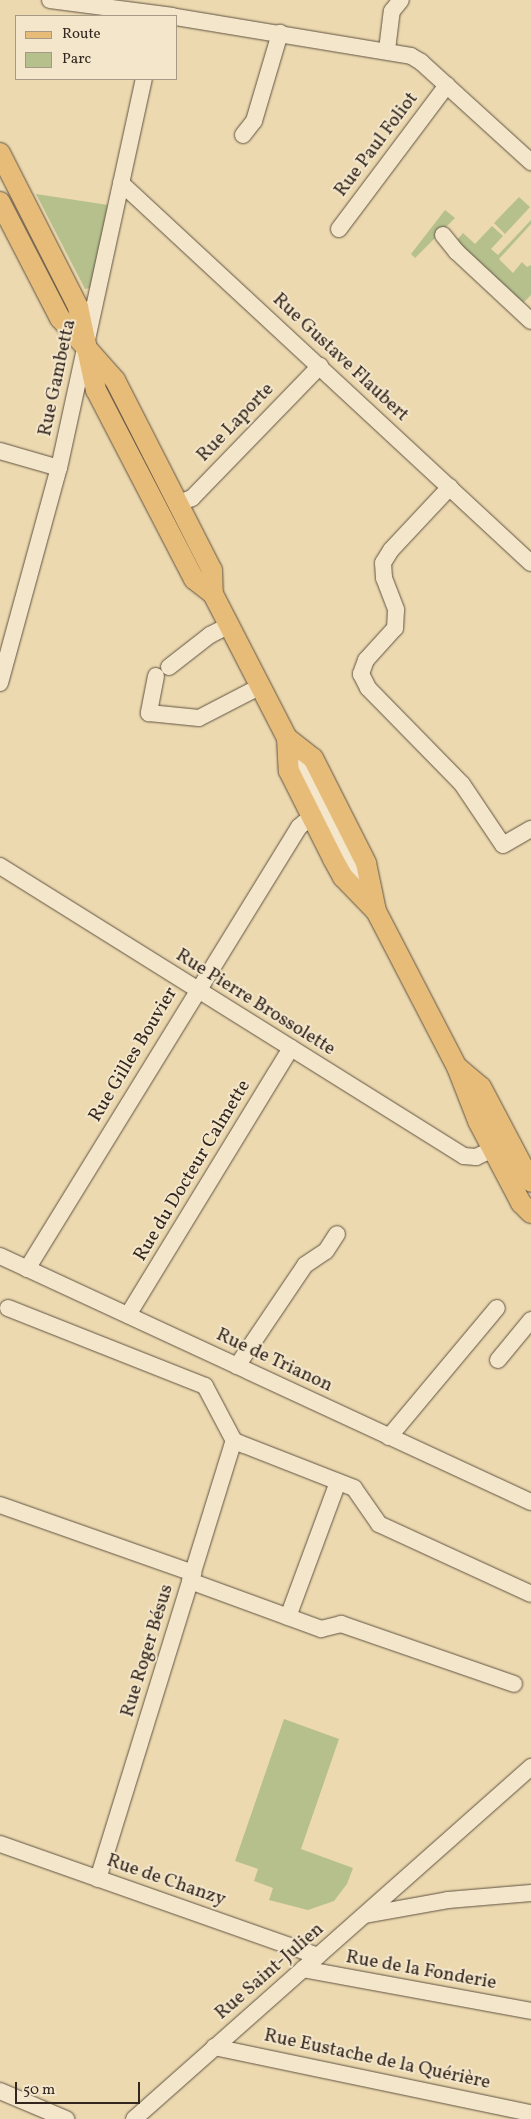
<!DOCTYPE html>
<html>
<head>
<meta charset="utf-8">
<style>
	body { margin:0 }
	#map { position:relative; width:531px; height:2119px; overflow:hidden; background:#ecd9af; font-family:Vollkorn,serif }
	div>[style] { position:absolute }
	.green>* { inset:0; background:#b5c08d }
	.roads { filter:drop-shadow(0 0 1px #615343) drop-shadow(0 0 1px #615343) }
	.minor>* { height:16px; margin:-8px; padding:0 8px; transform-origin:8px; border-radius:8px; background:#f3e6cb }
	.major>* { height:20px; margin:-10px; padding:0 10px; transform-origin:10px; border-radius:10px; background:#e6bc78 }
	span { translate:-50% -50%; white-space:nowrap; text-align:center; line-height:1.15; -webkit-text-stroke:4px #f3e6cb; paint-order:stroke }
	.street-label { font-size:19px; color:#33261f }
	.legend { position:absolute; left:15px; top:15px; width:162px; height:65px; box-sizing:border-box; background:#f3e6cb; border:1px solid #a69986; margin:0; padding:6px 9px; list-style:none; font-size:15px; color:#33261f }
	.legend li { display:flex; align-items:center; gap:10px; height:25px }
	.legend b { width:25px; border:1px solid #a69986 }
	.scale { position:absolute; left:15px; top:2082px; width:125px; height:22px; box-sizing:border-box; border:2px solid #33261f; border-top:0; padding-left:6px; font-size:15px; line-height:18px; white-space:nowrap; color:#33261f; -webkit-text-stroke:4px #f3e6cb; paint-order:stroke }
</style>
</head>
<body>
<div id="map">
	<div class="green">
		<div style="clip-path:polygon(36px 194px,108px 205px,91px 288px,85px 289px)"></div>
		<div style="clip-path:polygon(519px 197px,530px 207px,505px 234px,494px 223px)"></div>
		<div style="clip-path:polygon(445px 210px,455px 218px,415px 258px,411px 254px)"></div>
		<div style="clip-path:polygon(531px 220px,531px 224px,499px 259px,513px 273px,522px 262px,527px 267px,531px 265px,531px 295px,522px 304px,459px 246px,457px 240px,463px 233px,475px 244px,492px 226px,503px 236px,491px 249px,498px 255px)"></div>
		<div style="clip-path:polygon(284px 1719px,339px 1739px,301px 1849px,353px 1868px,347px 1884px,334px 1901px,308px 1910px,269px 1900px,273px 1888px,254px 1881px,258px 1869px,235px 1861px)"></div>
	</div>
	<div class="roads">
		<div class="minor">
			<div style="left:50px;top:0;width:124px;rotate:7.4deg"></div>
			<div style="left:176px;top:17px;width:238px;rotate:9.4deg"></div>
			<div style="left:411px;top:56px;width:12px;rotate:31deg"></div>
			<div style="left:421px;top:62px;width:149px;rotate:42.3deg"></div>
			<div style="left:387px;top:50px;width:39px;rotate:-83deg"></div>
			<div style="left:392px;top:11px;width:14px;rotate:-51deg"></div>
			<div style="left:243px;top:135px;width:18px;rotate:-52deg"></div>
			<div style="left:254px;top:121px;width:92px;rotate:-73.5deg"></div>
			<div style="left:121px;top:183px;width:559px;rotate:42.83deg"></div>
			<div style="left:339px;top:229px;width:180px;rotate:-53.1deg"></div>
			<div style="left:443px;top:235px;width:22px;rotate:51deg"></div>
			<div style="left:457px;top:252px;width:101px;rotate:43deg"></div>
			<div style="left:0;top:451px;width:61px;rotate:16.1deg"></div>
			<div style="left:450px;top:487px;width:86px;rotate:133.1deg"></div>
			<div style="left:391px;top:550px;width:15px;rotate:122deg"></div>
			<div style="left:383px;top:563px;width:15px;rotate:86deg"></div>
			<div style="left:384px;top:578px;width:34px;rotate:69deg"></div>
			<div style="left:396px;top:610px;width:18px;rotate:93deg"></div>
			<div style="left:395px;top:628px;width:43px;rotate:132.2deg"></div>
			<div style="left:366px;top:660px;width:15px;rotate:110deg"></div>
			<div style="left:361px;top:674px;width:16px;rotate:63deg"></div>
			<div style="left:368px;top:688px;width:134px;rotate:45.6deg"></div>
			<div style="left:462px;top:784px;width:73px;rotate:56.1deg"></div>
			<div style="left:503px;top:845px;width:32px;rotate:-30deg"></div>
			<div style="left:179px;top:503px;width:14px;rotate:-21deg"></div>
			<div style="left:192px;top:498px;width:184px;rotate:-45.9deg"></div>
			<div style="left:169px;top:667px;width:52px;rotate:-38deg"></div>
			<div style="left:210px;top:635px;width:22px;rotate:-27deg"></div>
			<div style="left:156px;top:676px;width:38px;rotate:101deg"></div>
			<div style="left:149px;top:713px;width:50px;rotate:5.7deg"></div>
			<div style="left:199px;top:718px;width:70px;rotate:-27.3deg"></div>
			<div style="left:0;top:683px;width:223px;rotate:-74.7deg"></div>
			<div style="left:59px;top:468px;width:398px;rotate:-77.7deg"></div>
			<div style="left:288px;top:740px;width:178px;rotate:62.9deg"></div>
			<div style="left:0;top:866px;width:547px;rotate:32.01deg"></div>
			<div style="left:464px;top:1156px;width:12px;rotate:5deg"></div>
			<div style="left:476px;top:1157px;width:19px;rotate:-25deg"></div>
			<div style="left:0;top:1256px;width:585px;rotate:24.86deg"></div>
			<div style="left:27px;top:1269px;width:519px;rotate:-58.39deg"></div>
			<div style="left:299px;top:827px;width:17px;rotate:-40deg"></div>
			<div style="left:8px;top:1308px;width:212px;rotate:21.6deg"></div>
			<div style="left:205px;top:1386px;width:62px;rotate:62.2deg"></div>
			<div style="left:234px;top:1441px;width:129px;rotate:21.4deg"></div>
			<div style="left:354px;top:1488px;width:44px;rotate:55.2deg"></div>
			<div style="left:379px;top:1524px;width:167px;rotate:24.7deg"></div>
			<div style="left:128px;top:1315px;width:313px;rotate:-58.6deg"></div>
			<div style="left:498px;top:1360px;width:52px;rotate:-50.5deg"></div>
			<div style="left:237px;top:1366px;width:122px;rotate:-56deg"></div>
			<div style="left:305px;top:1265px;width:25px;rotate:-34deg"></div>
			<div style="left:326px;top:1251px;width:20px;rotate:-57deg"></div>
			<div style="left:389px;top:1437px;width:168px;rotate:-50.1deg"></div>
			<div style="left:0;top:1505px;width:205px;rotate:19.4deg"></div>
			<div style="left:190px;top:1581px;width:140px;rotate:20.1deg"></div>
			<div style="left:321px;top:1629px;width:21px;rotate:-14deg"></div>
			<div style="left:341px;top:1624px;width:183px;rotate:19.1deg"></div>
			<div style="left:288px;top:1617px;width:144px;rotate:-69.7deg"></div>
			<div style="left:0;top:1844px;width:337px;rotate:19.4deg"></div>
			<div style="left:98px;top:1879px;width:459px;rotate:-72.8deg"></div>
			<div style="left:365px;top:1915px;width:84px;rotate:-10.2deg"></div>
			<div style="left:448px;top:1900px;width:83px;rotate:-4.8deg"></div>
			<div style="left:303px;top:1969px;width:232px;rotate:10.4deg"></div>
			<div style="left:214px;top:2047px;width:324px;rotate:11.8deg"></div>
			<div style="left:0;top:2091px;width:72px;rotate:23deg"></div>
			<div style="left:134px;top:2119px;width:531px;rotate:-41.56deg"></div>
		</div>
		<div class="major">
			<div style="left:0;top:153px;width:173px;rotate:63.1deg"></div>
			<div style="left:78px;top:307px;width:85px;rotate:77.8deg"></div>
			<div style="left:96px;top:390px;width:213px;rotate:62.6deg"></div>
			<div style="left:194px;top:579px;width:24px;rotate:38deg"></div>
			<div style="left:213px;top:594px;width:162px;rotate:62.8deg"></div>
			<div style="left:287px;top:738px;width:33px;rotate:87deg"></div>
			<div style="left:289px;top:771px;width:98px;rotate:63.4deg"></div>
			<div style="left:333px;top:859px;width:21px;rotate:61deg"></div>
			<div style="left:343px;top:877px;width:47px;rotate:45.9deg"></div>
			<div style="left:0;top:202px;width:131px;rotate:62.7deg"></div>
			<div style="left:60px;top:318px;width:83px;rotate:48.4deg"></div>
			<div style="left:115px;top:380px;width:213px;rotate:63deg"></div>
			<div style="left:212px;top:570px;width:24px;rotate:88deg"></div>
			<div style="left:287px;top:738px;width:33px;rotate:38deg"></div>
			<div style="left:313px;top:758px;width:118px;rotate:63.2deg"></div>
			<div style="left:366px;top:863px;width:49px;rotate:78.2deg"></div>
			<div style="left:376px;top:911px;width:176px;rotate:62.6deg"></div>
			<div style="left:457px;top:1067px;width:58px;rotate:68.7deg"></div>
			<div style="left:478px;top:1121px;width:93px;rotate:62.3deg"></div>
			<div style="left:521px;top:1203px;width:14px;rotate:45deg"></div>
			<div style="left:457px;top:1067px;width:31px;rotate:40deg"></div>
			<div style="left:481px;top:1087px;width:107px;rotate:62.2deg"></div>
		</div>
	</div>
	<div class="street-label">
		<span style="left:377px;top:145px;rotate:-53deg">Rue Paul Foliot</span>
		<span style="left:340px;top:358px;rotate:43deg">Rue Gustave Flaubert</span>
		<span style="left:58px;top:378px;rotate:-78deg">Rue Gambetta</span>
		<span style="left:236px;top:423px;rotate:-46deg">Rue Laporte</span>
		<span style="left:255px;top:1003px;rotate:32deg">Rue Pierre Brossolette</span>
		<span style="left:134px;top:1055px;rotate:-59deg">Rue Gilles Bouvier</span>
		<span style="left:193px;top:1171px;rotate:-59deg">Rue du Docteur Calmette</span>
		<span style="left:274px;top:1361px;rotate:25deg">Rue de Trianon</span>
		<span style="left:148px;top:1651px;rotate:-73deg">Rue Roger Bésus</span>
		<span style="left:166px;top:1881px;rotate:19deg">Rue de Chanzy</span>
		<span style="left:421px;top:1971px;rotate:10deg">Rue de la Fonderie</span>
		<span style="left:270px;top:1972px;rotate:-41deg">Rue Saint-Julien</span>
		<span style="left:377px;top:2060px;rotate:12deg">Rue Eustache de la Quérière</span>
	</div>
	<ul class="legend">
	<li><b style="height:6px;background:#e6bc78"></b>Route</li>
	<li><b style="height:14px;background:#b5c08d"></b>Parc</li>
	</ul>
	<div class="scale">50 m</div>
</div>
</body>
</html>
